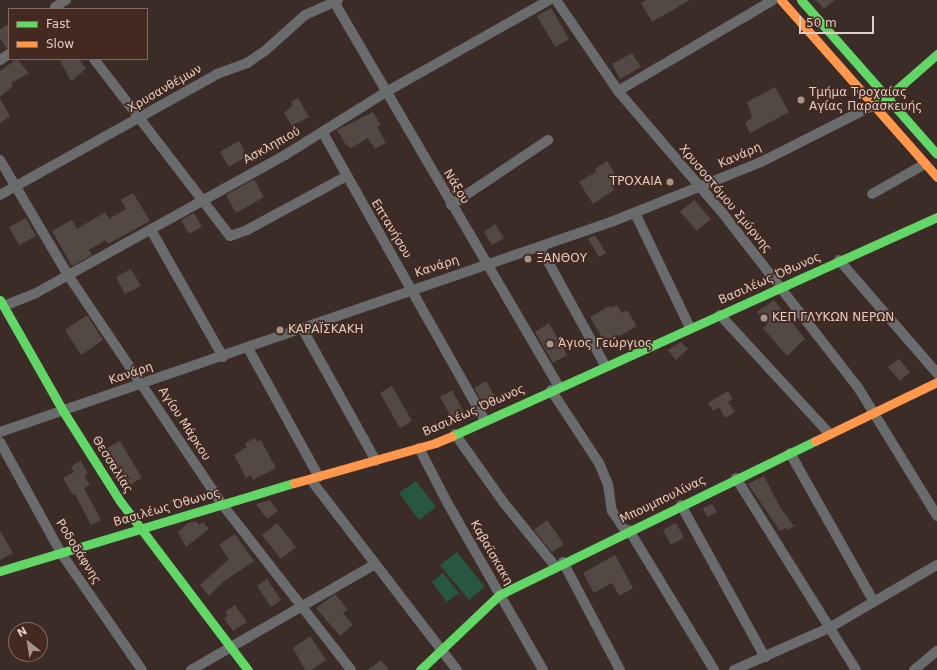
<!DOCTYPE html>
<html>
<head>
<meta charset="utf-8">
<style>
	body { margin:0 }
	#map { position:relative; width:937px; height:670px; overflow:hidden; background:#3b2c27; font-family:"DejaVu Sans",sans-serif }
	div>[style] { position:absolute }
	.green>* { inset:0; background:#275641 }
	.building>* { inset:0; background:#544844 }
	.street>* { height:10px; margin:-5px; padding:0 5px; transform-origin:5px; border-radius:5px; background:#696b6c }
	.fast>* { height:9px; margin:-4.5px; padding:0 4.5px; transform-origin:4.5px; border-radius:4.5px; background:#63d668 }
	.slow>* { height:9px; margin:-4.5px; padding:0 4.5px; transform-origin:4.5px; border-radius:4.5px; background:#ff974d }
	.dots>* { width:11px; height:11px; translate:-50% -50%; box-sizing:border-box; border:2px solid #43291f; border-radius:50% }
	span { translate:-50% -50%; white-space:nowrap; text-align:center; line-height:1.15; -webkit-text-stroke:3.5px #43291f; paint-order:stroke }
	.street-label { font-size:12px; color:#dfcdc6 }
	.poi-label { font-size:12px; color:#dfcdc6 }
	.left { translate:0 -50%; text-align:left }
	.right { translate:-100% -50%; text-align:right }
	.legend { position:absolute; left:8px; top:8px; width:140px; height:52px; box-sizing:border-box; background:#43291f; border:1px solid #816b62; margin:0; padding:5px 7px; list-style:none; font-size:12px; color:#dfcdc6 }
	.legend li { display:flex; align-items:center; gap:8px; height:20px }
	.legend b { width:20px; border:1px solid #816b62 }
	.north { position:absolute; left:8px; top:622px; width:40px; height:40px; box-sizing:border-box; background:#43291f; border:1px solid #816b62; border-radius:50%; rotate:330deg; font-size:11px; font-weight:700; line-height:16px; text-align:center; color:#dfcdc6 }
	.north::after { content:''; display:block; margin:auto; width:14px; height:18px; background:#a6958e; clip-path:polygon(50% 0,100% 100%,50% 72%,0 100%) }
	.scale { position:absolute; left:799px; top:16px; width:75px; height:18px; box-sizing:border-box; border:2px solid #dfcdc6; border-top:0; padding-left:5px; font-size:12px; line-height:14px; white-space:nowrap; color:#dfcdc6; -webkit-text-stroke:3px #43291f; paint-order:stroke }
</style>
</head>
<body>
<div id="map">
	<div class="green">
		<div style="clip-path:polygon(416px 481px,436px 507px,419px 520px,399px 493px)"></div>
		<div style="clip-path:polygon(457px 552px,485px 587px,469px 600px,440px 565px)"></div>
		<div style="clip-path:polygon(443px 573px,459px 593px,447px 602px,432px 582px)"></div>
	</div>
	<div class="building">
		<div style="clip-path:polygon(646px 0,690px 0,652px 22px,641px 3px)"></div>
		<div style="clip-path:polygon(816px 0,835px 0,824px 9px)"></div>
		<div style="clip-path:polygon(551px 8px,569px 39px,555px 47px,537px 16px)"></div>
		<div style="clip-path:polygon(9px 24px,9px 48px,6px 48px,0 38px,0 29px)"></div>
		<div style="clip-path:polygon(632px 53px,641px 67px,620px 79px,612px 64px)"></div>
		<div style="clip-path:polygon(17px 59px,29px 73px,11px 83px,13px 86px,0 97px,0 71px)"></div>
		<div style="clip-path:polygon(59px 59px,79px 59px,86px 69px,71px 81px)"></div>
		<div style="clip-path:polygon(775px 87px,789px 112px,750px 133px,745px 123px,752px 118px,747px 102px)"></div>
		<div style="clip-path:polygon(298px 98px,309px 117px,292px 126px,284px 113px,293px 105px,291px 102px)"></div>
		<div style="clip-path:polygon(0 99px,10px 116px,0 123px)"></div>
		<div style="clip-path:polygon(373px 112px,381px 125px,377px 127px,386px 143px,375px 149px,368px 138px,351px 148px,346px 145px,337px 130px)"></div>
		<div style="clip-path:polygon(239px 141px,247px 156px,229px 167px,220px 152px)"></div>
		<div style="clip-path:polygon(607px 161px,615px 174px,610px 177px,614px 190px,593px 204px,579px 182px,596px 172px,595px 169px)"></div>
		<div style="clip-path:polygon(254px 179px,264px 197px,236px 213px,226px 195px)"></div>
		<div style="clip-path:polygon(133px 193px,150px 221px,108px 244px,106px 240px,89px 250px,92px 255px,72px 266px,52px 231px,72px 220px,77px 229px,105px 212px,109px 219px,126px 209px,121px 200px)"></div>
		<div style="clip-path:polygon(694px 200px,711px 219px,697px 231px,680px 212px)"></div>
		<div style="clip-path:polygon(194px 213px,202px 227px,189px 234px,181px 220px)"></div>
		<div style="clip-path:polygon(26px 218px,36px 236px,19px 245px,9px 227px)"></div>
		<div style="clip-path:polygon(495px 224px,504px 238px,492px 245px,484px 232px)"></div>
		<div style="clip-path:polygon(595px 235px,606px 253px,599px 257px,588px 239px)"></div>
		<div style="clip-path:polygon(131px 269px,141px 286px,125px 294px,116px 277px)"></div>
		<div style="clip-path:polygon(774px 300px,805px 339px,787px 356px,763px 328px,768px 324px,757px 312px)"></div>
		<div style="clip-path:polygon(617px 305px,622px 313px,627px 310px,637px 326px,606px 344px,590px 317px,609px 306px,610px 308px)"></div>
		<div style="clip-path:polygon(87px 315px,103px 340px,81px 355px,65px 330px)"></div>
		<div style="clip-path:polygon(549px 323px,567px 355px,553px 363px,535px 332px)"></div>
		<div style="clip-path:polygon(681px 342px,688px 349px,676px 360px,668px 350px)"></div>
		<div style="clip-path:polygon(899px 359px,910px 372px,900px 381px,888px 367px)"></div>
		<div style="clip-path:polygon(486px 381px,496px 398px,484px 405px,474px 388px)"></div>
		<div style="clip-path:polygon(392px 386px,412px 421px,400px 428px,380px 393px)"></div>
		<div style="clip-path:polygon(452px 390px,464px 412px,452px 419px,440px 397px)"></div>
		<div style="clip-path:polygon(728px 391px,733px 399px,728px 402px,735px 412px,725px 418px,719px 407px,713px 411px,708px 403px)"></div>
		<div style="clip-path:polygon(255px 438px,257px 442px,261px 440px,276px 468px,253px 480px,251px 475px,246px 478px,234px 455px,247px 447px,245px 443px)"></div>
		<div style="clip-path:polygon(120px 441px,142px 478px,127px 486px,105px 449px)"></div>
		<div style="clip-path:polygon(81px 461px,88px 474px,84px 476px,90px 485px,84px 488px,101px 520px,91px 525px,75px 494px,73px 495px,63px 478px,74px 472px,71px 466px)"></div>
		<div style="clip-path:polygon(764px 476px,781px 509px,794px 526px,787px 530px,785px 528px,780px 531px,748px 484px)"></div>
		<div style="clip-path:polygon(270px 500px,278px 511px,267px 519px,256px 504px)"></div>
		<div style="clip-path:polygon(712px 504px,717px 512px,707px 517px,703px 508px)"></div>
		<div style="clip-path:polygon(547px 520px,564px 544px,552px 552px,534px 530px)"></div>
		<div style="clip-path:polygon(196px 521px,199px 525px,203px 522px,209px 529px,186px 547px,178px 532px,188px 523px)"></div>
		<div style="clip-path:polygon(277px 523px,296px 547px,281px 559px,262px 535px)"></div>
		<div style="clip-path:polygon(676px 523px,684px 538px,671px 545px,663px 530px)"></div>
		<div style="clip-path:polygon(0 531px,13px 553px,0 560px)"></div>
		<div style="clip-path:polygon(235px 534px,254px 561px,223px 582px,209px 596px,200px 585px,229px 559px,219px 545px)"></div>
		<div style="clip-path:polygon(615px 555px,633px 588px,619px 596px,612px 583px,594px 593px,583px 573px)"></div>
		<div style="clip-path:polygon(267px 579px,281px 600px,271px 607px,257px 586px)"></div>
		<div style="clip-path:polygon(335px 594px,348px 610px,343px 613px,353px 625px,340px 636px,316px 608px)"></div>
		<div style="clip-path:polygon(235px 605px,247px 622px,233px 631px,224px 618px,228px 616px,225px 612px)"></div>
		<div style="clip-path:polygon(310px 636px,326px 660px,312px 670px,305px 670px,293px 648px)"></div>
		<div style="clip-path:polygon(381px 660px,389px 670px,368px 670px)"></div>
	</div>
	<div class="street">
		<div style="left:333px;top:0;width:447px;rotate:59.7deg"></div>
		<div style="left:556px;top:0;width:110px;rotate:55.7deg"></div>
		<div style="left:618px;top:91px;width:158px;rotate:49.4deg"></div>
		<div style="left:721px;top:211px;width:225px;rotate:52.2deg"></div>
		<div style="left:859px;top:389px;width:149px;rotate:58.4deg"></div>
		<div style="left:55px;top:7px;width:13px;rotate:-32deg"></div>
		<div style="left:94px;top:59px;width:223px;rotate:52.5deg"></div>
		<div style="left:230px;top:236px;width:18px;rotate:-19deg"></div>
		<div style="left:247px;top:230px;width:111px;rotate:-28.4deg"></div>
		<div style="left:0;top:60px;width:11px;rotate:-34deg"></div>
		<div style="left:618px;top:91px;width:180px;rotate:-30.4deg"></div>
		<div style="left:323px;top:133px;width:330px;rotate:60.6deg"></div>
		<div style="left:0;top:160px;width:134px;rotate:59.4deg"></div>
		<div style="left:68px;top:275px;width:276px;rotate:56.1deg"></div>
		<div style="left:222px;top:504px;width:210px;rotate:52.1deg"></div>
		<div style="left:872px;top:194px;width:61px;rotate:-29.5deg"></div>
		<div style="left:0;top:195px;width:248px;rotate:-29.1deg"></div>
		<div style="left:217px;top:74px;width:32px;rotate:-20deg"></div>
		<div style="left:247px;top:63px;width:23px;rotate:-34deg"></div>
		<div style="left:266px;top:50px;width:52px;rotate:-41.9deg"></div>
		<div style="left:305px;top:15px;width:36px;rotate:-24deg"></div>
		<div style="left:451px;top:205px;width:117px;rotate:-33.8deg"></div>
		<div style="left:635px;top:213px;width:127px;rotate:64.4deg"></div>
		<div style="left:151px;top:230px;width:146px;rotate:60.4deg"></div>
		<div style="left:540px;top:247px;width:135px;rotate:61.2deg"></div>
		<div style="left:839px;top:260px;width:150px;rotate:49.1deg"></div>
		<div style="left:4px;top:306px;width:35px;rotate:-22deg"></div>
		<div style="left:36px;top:293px;width:285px;rotate:-29deg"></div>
		<div style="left:285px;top:155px;width:119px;rotate:-32deg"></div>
		<div style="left:386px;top:92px;width:187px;rotate:-29.4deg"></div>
		<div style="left:720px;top:315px;width:162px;rotate:47.3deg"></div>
		<div style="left:302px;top:328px;width:152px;rotate:60.9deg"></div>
		<div style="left:248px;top:348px;width:147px;rotate:61.2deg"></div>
		<div style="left:551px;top:390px;width:87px;rotate:56.7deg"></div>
		<div style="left:599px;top:463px;width:23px;rotate:67deg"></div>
		<div style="left:608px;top:484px;width:27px;rotate:82deg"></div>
		<div style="left:612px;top:511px;width:25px;rotate:56deg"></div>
		<div style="left:0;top:432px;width:646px;rotate:-18.97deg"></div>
		<div style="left:611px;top:222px;width:162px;rotate:-21.8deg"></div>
		<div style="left:761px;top:162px;width:127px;rotate:-26.8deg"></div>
		<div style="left:455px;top:434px;width:85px;rotate:54.6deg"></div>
		<div style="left:504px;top:503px;width:81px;rotate:51deg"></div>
		<div style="left:0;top:442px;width:127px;rotate:61.2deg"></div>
		<div style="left:61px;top:553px;width:142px;rotate:55.3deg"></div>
		<div style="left:419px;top:448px;width:63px;rotate:62.6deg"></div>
		<div style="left:448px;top:504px;width:191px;rotate:60.2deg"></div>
		<div style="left:790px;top:453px;width:171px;rotate:60.6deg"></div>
		<div style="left:736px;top:478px;width:226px;rotate:58deg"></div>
		<div style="left:311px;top:480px;width:240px;rotate:52.5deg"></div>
		<div style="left:681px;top:505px;width:174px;rotate:61.1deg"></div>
		<div style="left:629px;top:530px;width:164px;rotate:58.7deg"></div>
		<div style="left:563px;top:562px;width:122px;rotate:62.2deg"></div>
		<div style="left:191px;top:670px;width:212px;rotate:-29.9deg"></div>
		<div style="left:734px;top:670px;width:104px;rotate:-23.9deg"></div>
		<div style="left:829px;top:628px;width:125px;rotate:-30.3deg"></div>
		<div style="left:914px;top:670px;width:30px;rotate:-40deg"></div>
	</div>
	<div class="fast">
		<div style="left:801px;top:0;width:205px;rotate:48.6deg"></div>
		<div style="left:876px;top:104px;width:13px;rotate:-29deg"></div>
		<div style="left:887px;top:98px;width:67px;rotate:-41.3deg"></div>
		<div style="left:0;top:300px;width:128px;rotate:60.4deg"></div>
		<div style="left:63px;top:411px;width:107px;rotate:57.7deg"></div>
		<div style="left:120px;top:501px;width:212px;rotate:52.9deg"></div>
		<div style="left:452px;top:436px;width:532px;rotate:-24.3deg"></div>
		<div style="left:0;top:571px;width:307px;rotate:-16.7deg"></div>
		<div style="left:420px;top:670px;width:109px;rotate:-43.5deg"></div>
		<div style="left:499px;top:595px;width:352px;rotate:-26deg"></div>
	</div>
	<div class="slow">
		<div style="left:781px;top:0;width:236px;rotate:48.6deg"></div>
		<div style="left:815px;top:441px;width:136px;rotate:-25.8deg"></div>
		<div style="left:294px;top:483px;width:147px;rotate:-15.8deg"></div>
		<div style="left:435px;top:443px;width:18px;rotate:-22deg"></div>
	</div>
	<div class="dots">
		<div style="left:801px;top:100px;background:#a6958e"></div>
		<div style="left:670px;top:182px;background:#a6958e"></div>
		<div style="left:528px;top:259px;background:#a6958e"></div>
		<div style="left:764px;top:318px;background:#a6958e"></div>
		<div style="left:280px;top:330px;background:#a6958e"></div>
		<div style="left:550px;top:344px;background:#a6958e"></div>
	</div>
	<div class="street-label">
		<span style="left:165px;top:89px;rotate:-30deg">Χρυσανθέμων</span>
		<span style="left:272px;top:146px;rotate:-29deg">Ασκληπιού</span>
		<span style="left:740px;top:156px;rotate:-24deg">Κανάρη</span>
		<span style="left:456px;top:187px;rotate:59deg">Νάξου</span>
		<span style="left:725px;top:199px;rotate:50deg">Χρυσοστόμου Σμύρνης</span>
		<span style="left:391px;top:229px;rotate:59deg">Επτανήσου</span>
		<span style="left:437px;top:267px;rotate:-18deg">Κανάρη</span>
		<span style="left:770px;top:279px;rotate:-24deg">Βασιλέως Όθωνος</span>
		<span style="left:131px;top:374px;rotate:-19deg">Κανάρη</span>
		<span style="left:474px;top:411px;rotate:-24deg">Βασιλέως Όθωνος</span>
		<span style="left:184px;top:424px;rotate:57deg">Αγίου Μάρκου</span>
		<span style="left:112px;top:465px;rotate:58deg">Θεσσαλίας</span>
		<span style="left:663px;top:500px;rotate:-26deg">Μπουμπουλίνας</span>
		<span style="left:167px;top:508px;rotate:-16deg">Βασιλέως Όθωνος</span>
		<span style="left:78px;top:552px;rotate:58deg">Ροδοδάφνης</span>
		<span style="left:491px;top:553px;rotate:60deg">Καβαϊσκακη</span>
	</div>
	<div class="poi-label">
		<span class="left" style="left:809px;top:100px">Τμήμα Τροχαίας<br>Αγίας Παρασκευής</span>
		<span class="right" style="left:662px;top:182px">ΤΡΟΧΑΙΑ</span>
		<span class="left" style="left:536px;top:259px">ΞΑΝΘΟΥ</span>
		<span class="left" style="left:772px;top:318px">ΚΕΠ ΓΛΥΚΩΝ ΝΕΡΩΝ</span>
		<span class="left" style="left:288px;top:330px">ΚΑΡΑΪΣΚΑΚΗ</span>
		<span class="left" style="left:558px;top:344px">Άγιος Γεώργιος</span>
	</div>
	<ul class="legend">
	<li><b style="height:5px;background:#63d668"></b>Fast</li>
	<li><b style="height:5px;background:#ff974d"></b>Slow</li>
	</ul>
	<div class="north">N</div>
	<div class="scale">50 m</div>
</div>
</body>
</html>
